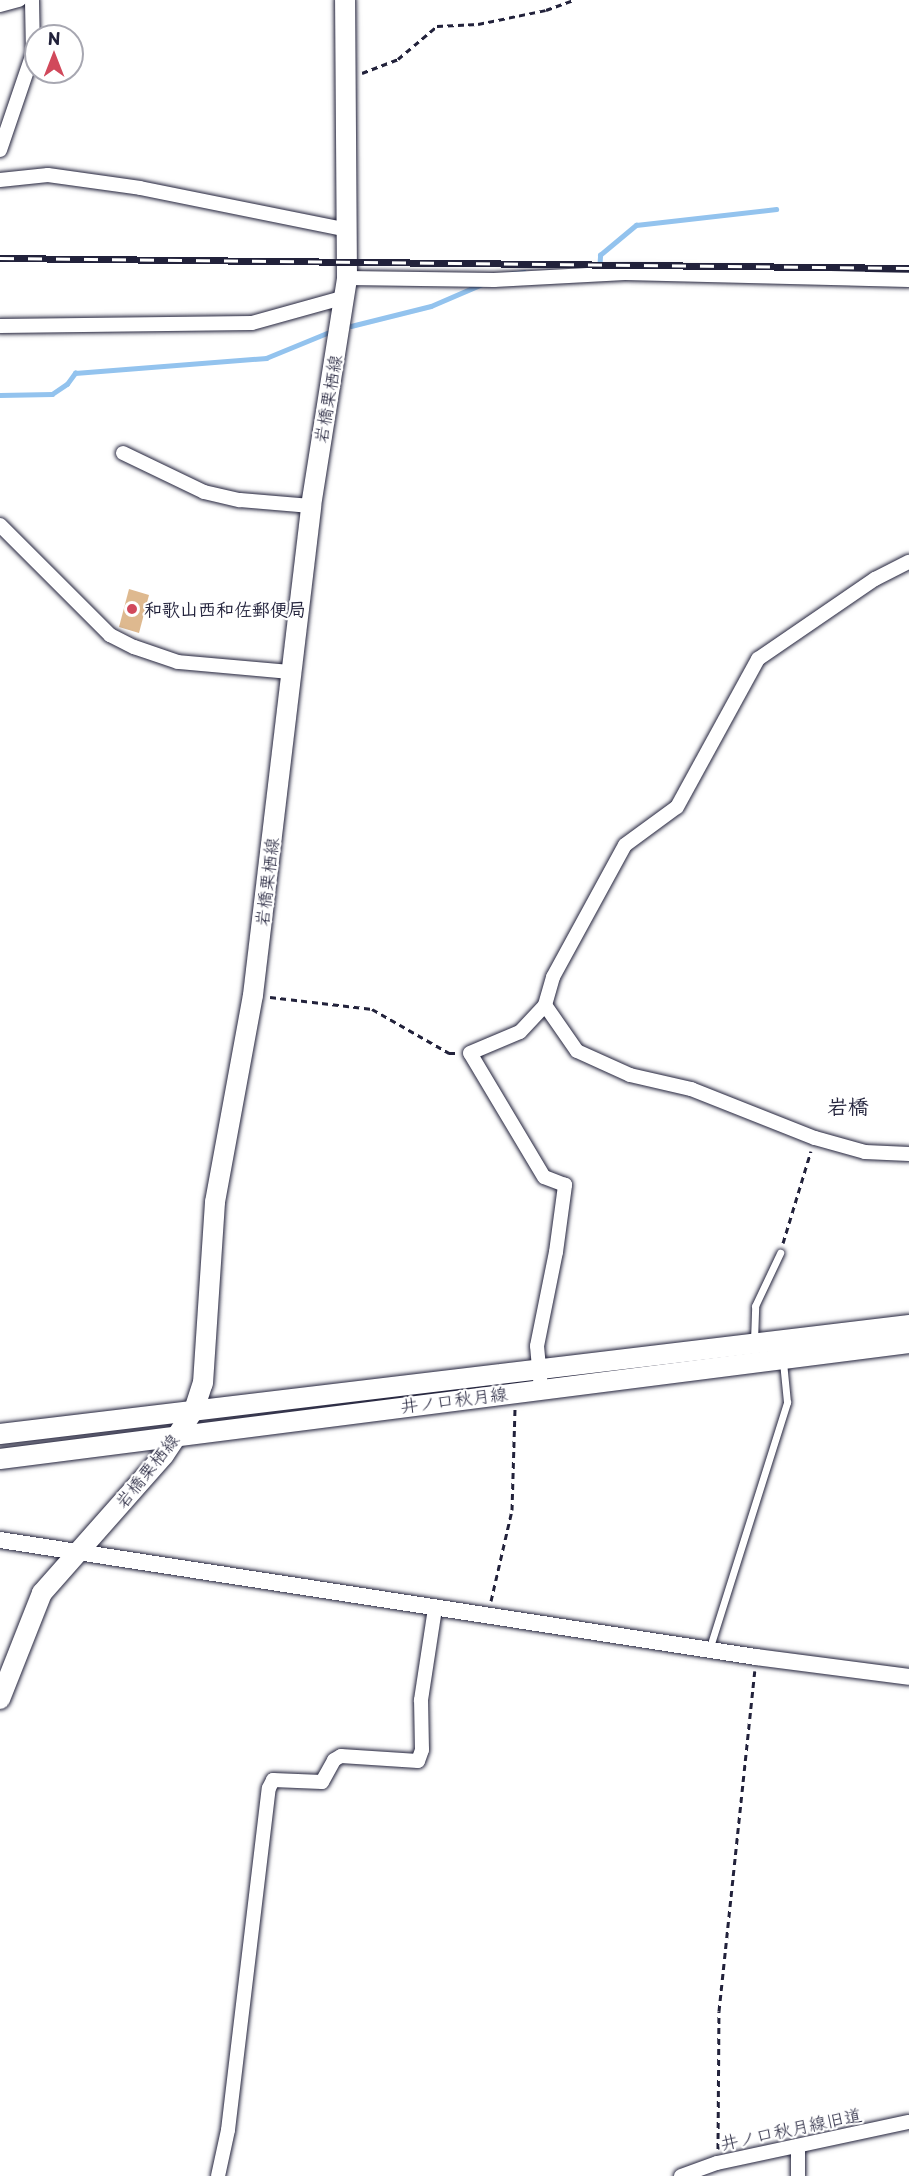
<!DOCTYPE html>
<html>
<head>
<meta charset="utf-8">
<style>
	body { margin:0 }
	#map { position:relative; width:909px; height:2176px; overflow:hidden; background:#fff; font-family:"Playpen Sans","Klee One",sans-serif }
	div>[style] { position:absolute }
	.stream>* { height:4.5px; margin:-2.25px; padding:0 2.25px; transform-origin:2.25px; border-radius:2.25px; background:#93c3ee }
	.building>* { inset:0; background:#deb98f }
	.path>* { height:3px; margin-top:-1.5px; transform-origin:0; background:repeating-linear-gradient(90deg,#22223b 0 6px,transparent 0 10.5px) }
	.roads { filter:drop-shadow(0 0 2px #22223b) drop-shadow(0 0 2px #22223b) }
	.service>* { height:7px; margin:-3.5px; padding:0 3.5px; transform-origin:3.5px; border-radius:3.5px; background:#fff }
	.minor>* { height:14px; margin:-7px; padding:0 7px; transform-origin:7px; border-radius:7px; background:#fff }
	.tertiary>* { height:16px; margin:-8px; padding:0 8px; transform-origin:8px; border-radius:8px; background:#fff }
	.secondary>* { height:20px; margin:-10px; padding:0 10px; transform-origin:10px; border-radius:10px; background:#fff }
	.rail>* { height:7px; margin-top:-3.5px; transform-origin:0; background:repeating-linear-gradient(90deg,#fff 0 14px,#22223b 0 28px); box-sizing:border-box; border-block:2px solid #22223b }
	.dots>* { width:16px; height:16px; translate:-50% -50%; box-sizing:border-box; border:3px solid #fff; border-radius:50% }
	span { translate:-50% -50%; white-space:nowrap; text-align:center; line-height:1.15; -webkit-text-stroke:4.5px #fff; paint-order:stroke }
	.street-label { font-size:18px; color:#22223b }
	.poi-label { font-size:18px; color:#22223b; font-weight:700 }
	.left { translate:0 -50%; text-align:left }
	.quarter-label { font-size:21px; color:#22223b; font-weight:700 }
	.north { position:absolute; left:24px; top:24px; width:60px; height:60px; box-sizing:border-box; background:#fff; border:2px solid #a7a7b1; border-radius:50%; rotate:0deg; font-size:16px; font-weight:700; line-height:24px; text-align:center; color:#22223b }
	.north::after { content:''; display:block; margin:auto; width:21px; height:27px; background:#d1495b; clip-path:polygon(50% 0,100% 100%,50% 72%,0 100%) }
</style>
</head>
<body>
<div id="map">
	<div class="stream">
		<div style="left:599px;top:271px;width:16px;rotate:-86deg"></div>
		<div style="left:600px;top:255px;width:47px;rotate:-39.8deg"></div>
		<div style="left:636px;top:225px;width:141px;rotate:-6.5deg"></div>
		<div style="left:503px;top:275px;width:21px;rotate:-8deg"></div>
		<div style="left:351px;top:326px;width:82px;rotate:-14deg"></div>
		<div style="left:431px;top:306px;width:56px;rotate:-23.3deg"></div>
		<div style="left:0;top:395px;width:52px;rotate:-1.1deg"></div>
		<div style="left:52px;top:394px;width:18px;rotate:-34deg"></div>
		<div style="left:67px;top:384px;width:14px;rotate:-54deg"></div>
		<div style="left:75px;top:373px;width:192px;rotate:-4.5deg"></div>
		<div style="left:266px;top:358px;width:66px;rotate:-22.3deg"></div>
	</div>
	<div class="building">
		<div style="clip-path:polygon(129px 589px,149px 595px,139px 633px,119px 627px)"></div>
	</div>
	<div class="path">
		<div style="left:362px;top:73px;width:39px;rotate:-21deg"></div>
		<div style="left:398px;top:59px;width:51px;rotate:-40.2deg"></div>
		<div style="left:437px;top:26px;width:41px;rotate:-2.8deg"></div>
		<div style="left:478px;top:24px;width:69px;rotate:-11.6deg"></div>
		<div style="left:546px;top:10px;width:29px;rotate:-20deg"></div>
		<div style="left:270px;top:997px;width:103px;rotate:6.7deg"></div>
		<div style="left:372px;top:1009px;width:89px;rotate:29.7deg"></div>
		<div style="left:449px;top:1053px;width:9px"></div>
		<div style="left:783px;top:1243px;width:96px;rotate:-73.1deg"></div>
		<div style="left:491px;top:1601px;width:93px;rotate:-77deg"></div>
		<div style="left:512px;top:1510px;width:101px;rotate:-88.3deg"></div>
		<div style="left:718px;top:2149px;width:138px;rotate:-89.6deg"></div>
		<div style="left:719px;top:2011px;width:342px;rotate:-84deg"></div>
	</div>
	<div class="roads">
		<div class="service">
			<div style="left:754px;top:1341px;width:35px;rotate:-88deg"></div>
			<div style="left:755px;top:1306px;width:59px;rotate:-64.7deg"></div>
			<div style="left:709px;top:1650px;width:260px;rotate:-72.5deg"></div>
			<div style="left:787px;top:1402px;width:40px;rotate:-95.7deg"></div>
		</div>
		<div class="minor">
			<div style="left:0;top:5px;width:20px;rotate:-15deg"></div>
			<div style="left:0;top:150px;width:102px;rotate:-71.2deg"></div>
			<div style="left:33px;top:53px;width:53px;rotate:-91.1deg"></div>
			<div style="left:0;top:180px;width:48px;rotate:-5.9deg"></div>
			<div style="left:48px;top:175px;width:93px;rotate:8deg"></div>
			<div style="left:140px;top:188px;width:213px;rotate:11.4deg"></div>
			<div style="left:347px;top:278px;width:147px;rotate:0.8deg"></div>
			<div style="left:494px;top:280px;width:131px;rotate:-3.1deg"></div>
			<div style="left:625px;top:273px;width:284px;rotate:1.4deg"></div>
			<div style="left:0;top:326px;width:252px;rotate:-0.7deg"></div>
			<div style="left:252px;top:323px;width:97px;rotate:-15.6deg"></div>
			<div style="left:123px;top:453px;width:90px;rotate:25.7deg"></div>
			<div style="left:204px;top:492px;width:37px;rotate:13deg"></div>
			<div style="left:240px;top:500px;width:71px;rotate:4.8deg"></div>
			<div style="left:0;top:525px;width:156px;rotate:45deg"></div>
			<div style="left:110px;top:635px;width:27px;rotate:27deg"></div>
			<div style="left:134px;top:647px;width:46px;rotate:18.8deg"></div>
			<div style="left:178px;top:662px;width:111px;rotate:5.1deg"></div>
			<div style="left:545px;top:1005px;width:56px;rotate:55.2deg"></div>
			<div style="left:577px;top:1051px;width:58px;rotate:24.4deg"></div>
			<div style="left:630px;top:1075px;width:63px;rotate:12.9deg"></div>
			<div style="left:691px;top:1089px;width:133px;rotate:21.6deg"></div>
			<div style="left:815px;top:1138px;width:52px;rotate:15.6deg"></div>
			<div style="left:865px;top:1152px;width:44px;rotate:2.6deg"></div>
			<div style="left:541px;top:1389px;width:43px;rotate:-95.3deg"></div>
			<div style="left:537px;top:1346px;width:96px;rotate:-78.6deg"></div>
			<div style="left:556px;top:1252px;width:68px;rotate:-82.3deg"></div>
			<div style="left:565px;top:1185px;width:22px;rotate:-159deg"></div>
			<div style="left:544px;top:1177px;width:144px;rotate:-120.8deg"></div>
			<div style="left:470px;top:1053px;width:54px;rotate:-22.8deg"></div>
			<div style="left:520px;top:1032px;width:37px;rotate:-47deg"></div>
			<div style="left:545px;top:1005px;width:29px;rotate:-74deg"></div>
			<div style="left:553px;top:977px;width:150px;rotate:-61.4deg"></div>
			<div style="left:625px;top:845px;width:64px;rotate:-36.2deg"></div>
			<div style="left:677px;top:807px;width:169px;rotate:-61.3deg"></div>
			<div style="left:758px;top:659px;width:142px;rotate:-34.4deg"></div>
			<div style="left:875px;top:579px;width:38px;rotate:-27deg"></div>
			<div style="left:798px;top:2146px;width:30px;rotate:90deg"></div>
			<div style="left:218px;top:2176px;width:47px;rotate:-77.7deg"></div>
			<div style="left:228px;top:2130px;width:344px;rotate:-83.2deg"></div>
			<div style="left:269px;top:1788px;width:9px;rotate:-63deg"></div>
			<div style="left:273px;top:1780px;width:49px;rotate:2.3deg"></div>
			<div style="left:322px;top:1782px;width:25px;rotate:-61deg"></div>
			<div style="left:334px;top:1760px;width:8px;rotate:-30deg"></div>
			<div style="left:341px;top:1756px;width:77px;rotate:3.7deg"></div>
			<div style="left:418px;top:1761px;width:12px;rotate:-70deg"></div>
			<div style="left:422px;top:1750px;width:50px;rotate:-91.1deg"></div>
			<div style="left:421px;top:1700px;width:93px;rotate:-81.3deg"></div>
			<div style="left:681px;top:2176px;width:38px;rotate:-20deg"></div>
			<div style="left:717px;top:2163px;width:196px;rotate:-12.1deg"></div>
		</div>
		<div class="tertiary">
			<div style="left:0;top:1540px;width:765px;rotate:8.8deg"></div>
			<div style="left:756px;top:1657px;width:154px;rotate:7.4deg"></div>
		</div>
		<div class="secondary">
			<div style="left:0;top:1434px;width:916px;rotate:-6.84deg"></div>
			<div style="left:0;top:1459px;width:916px;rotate:-7.27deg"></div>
			<div style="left:0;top:1699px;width:114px;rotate:-68.4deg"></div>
			<div style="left:42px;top:1593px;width:184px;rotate:-48.5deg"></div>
			<div style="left:164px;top:1455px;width:54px;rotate:-56.3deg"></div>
			<div style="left:194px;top:1410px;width:28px;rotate:-72deg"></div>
			<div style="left:203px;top:1383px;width:181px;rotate:-86.2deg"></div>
			<div style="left:215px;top:1202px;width:210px;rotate:-79.6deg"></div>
			<div style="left:253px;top:995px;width:492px;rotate:-83.2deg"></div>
			<div style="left:311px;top:506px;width:231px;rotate:-81deg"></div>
			<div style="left:347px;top:278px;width:278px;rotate:-90.4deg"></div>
		</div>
	</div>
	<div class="rail">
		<div style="left:0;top:258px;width:909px;rotate:0.63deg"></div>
	</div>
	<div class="dots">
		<div style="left:132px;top:609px;background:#d1495b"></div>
	</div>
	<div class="street-label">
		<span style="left:328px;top:399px;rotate:-80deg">岩橋栗栖線</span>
		<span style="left:267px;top:882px;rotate:-83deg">岩橋栗栖線</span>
		<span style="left:454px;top:1400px;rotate:-7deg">井ノ口秋月線</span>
		<span style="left:147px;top:1471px;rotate:-51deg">岩橋栗栖線</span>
		<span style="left:791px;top:2129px;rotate:-12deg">井ノ口秋月線旧道</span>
	</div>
	<div class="poi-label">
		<span class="left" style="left:144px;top:609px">和歌山西和佐郵便局</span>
	</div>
	<div class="quarter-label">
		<span style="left:848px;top:1105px">岩橋</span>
	</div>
	<div class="north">N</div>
</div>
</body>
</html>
